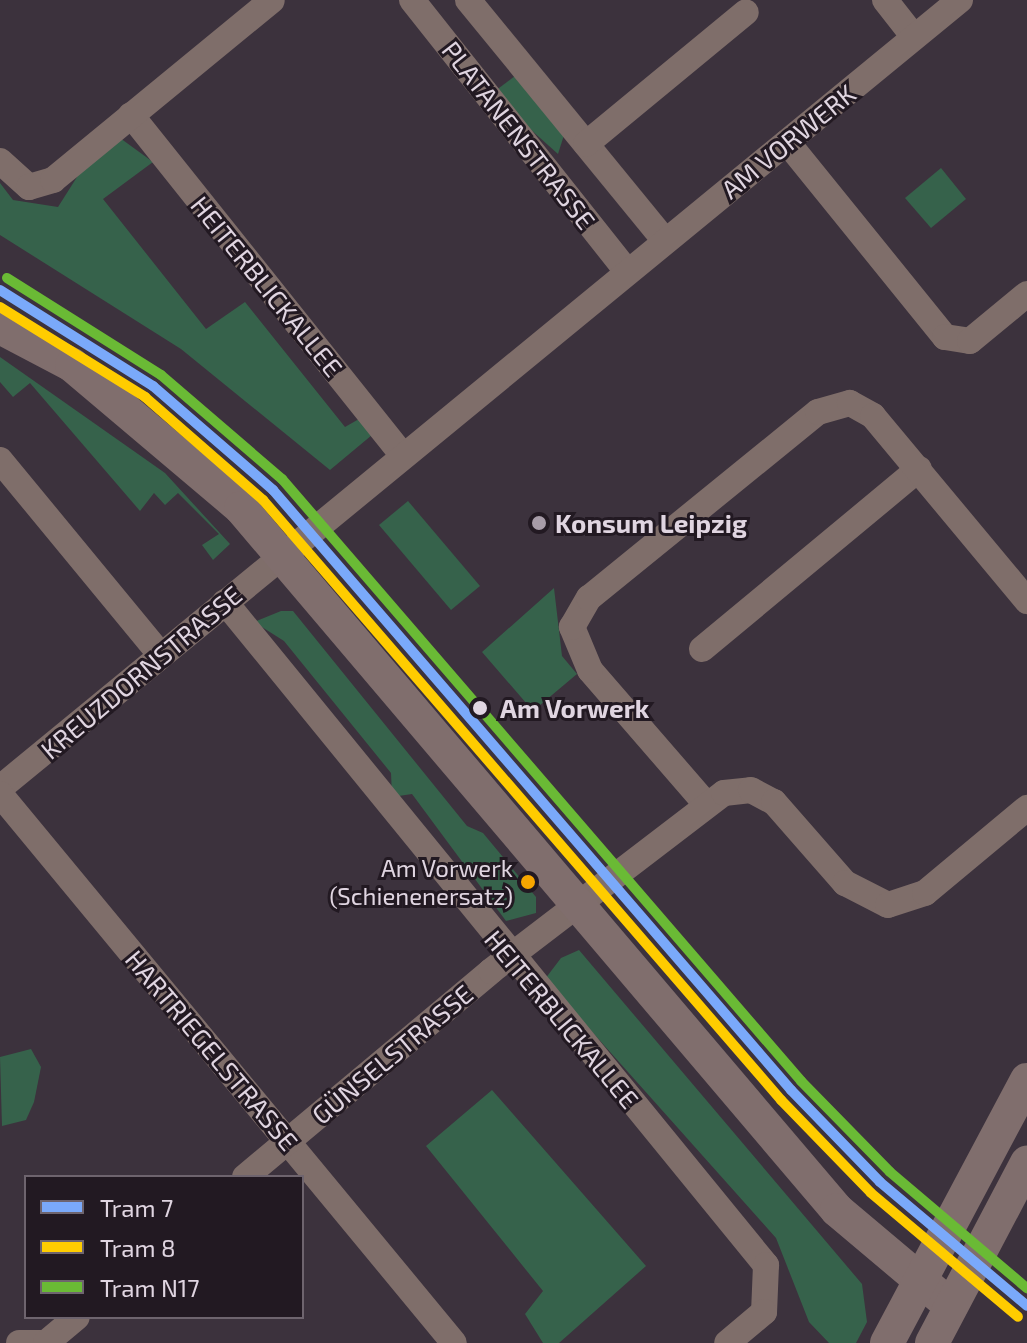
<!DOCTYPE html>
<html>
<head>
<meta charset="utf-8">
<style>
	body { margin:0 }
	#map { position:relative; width:1027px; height:1343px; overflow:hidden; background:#3c323d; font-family:"Exo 2",sans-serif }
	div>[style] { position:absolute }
	.green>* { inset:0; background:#36624b }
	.minor>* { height:26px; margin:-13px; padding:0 13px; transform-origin:13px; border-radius:13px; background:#7f6e6a }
	.major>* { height:34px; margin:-17px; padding:0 17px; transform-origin:17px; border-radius:17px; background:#806e6d }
	.tram-1>* { height:10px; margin:-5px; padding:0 5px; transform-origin:5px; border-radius:5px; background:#7aa9fa }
	.tram-2>* { height:10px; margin:-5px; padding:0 5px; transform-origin:5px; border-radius:5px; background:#fc0 }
	.tram-3>* { height:10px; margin:-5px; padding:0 5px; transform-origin:5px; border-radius:5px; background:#6aba35 }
	.dots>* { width:22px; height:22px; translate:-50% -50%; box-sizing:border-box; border:4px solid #221922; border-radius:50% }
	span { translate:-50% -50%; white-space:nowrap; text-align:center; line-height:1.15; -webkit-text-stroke:6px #221922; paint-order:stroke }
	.bus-label { font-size:24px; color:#e0d5e1 }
	.right { translate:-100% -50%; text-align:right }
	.street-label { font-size:26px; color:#e0d5e1 }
	.poi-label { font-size:26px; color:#e0d5e1; font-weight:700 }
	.left { translate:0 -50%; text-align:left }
	.stop-label { font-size:26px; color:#e0d5e1; font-weight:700 }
	.legend { position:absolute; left:24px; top:1175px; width:280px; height:144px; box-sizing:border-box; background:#221922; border:2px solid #6e646e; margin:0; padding:10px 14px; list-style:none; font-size:24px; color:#e0d5e1 }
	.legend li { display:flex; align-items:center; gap:16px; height:40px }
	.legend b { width:40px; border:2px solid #6e646e }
</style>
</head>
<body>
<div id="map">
	<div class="green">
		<div style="clip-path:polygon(523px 70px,564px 135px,558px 154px,491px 94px)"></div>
		<div style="clip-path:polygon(120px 138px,153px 162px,103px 199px,206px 329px,245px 302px,345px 427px,359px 419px,372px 435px,330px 470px,181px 349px,0 235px,0 183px,13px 200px,58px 207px,84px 166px)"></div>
		<div style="clip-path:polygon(941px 168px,966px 199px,931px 228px,905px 198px)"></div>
		<div style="clip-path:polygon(0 357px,165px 473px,230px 544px,213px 560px,202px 545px,219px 534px,178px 493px,165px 505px,154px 493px,140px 511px,30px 383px,13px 397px,0 382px)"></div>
		<div style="clip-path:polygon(408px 501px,480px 586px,451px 610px,379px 525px)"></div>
		<div style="clip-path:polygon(554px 588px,562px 656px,577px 674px,533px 711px,482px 652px)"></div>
		<div style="clip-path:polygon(281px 611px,293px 611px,467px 826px,483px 833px,536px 897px,536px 913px,506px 921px,412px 794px,392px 797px,391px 773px,284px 641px,254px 622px)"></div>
		<div style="clip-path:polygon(579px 950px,862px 1284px,867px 1322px,856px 1343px,829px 1343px,809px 1322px,776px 1238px,545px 979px,561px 958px)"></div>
		<div style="clip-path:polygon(31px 1049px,41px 1067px,34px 1102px,26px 1120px,2px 1126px,0 1057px)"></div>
		<div style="clip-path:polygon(492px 1090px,646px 1266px,559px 1343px,543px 1343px,525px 1314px,543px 1291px,426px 1146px)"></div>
	</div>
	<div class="minor">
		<div style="left:412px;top:0;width:346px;rotate:51.6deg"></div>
		<div style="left:468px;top:0;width:311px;rotate:50.7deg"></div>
		<div style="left:885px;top:0;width:47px;rotate:51.9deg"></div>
		<div style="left:131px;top:115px;width:436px;rotate:51.4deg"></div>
		<div style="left:787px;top:142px;width:251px;rotate:51deg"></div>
		<div style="left:945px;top:337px;width:25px;rotate:9deg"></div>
		<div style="left:970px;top:341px;width:74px;rotate:-39.5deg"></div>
		<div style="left:586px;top:144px;width:207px;rotate:-39.5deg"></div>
		<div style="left:0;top:161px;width:39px;rotate:42deg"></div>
		<div style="left:29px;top:187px;width:25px;rotate:-16deg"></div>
		<div style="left:53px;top:180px;width:283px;rotate:-39.4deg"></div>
		<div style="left:0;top:460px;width:253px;rotate:50.5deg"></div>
		<div style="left:225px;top:602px;width:856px;rotate:50.79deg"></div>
		<div style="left:766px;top:1265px;width:47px;rotate:92.4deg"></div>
		<div style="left:764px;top:1312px;width:48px;rotate:140deg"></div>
		<div style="left:702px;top:649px;width:282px;rotate:-39.7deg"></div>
		<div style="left:0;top:788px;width:1242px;rotate:-39.38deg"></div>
		<div style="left:0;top:794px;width:712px;rotate:50.41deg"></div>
		<div style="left:706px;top:804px;width:177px;rotate:-130.9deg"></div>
		<div style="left:590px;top:670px;width:47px;rotate:-112.7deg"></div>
		<div style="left:572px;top:627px;width:34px;rotate:-60deg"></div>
		<div style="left:589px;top:598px;width:295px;rotate:-39.1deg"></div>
		<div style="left:818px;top:412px;width:33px;rotate:-16deg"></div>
		<div style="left:850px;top:403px;width:26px;rotate:29deg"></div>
		<div style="left:873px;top:416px;width:241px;rotate:50.2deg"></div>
		<div style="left:245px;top:1177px;width:321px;rotate:-39.9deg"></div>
		<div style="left:491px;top:971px;width:293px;rotate:-37.4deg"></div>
		<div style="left:724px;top:793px;width:27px;rotate:-6deg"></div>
		<div style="left:751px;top:790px;width:26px;rotate:28deg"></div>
		<div style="left:774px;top:802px;width:108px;rotate:48.8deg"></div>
		<div style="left:845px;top:883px;width:48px;rotate:27.1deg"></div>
		<div style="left:888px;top:905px;width:39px;rotate:-18deg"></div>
		<div style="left:925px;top:893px;width:133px;rotate:-39.8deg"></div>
		<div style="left:19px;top:1343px;width:27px"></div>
		<div style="left:46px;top:1343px;width:40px;rotate:-40deg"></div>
	</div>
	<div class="major">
		<div style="left:0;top:327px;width:81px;rotate:27.8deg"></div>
		<div style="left:72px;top:365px;width:221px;rotate:40.2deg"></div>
		<div style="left:241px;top:508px;width:921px;rotate:49.67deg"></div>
		<div style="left:837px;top:1210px;width:149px;rotate:40.1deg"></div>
		<div style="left:887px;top:1343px;width:298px;rotate:-62deg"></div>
		<div style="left:932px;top:1343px;width:204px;rotate:-62.2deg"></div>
	</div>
	<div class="tram-1">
		<div style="left:0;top:290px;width:181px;rotate:32.1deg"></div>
		<div style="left:153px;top:386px;width:159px;rotate:40.9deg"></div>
		<div style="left:273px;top:490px;width:793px;rotate:49.19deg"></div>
		<div style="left:791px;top:1090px;width:128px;rotate:45.9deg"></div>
		<div style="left:880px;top:1182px;width:192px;rotate:40.1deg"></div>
	</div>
	<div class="tram-2">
		<div style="left:0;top:307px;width:171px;rotate:31.8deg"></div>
		<div style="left:145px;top:397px;width:157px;rotate:41.1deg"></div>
		<div style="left:263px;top:500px;width:793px;rotate:49.19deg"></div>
		<div style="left:781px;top:1100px;width:129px;rotate:45.9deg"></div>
		<div style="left:871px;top:1193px;width:192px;rotate:40.1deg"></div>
	</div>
	<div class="tram-3">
		<div style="left:7px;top:278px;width:182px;rotate:32.2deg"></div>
		<div style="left:161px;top:375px;width:160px;rotate:40.7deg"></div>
		<div style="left:282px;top:479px;width:795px;rotate:49.23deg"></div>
		<div style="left:801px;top:1081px;width:127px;rotate:45.6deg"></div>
		<div style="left:890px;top:1172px;width:180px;rotate:40.3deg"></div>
	</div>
	<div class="dots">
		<div style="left:539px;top:523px;background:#a79ca8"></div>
		<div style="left:480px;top:708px;background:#e0d5e1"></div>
		<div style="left:528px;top:882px;background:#f7a600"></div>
	</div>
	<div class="bus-label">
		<span class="right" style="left:513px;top:882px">Am Vorwerk<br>(Schienenersatz)</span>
	</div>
	<div class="street-label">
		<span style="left:519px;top:135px;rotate:52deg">PLATANENSTRASSE</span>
		<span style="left:788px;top:141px;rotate:-39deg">AM VORWERK</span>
		<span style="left:267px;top:286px;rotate:51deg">HEITERBLICKALLEE</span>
		<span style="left:141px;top:672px;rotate:-40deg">KREUZDORNSTRASSE</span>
		<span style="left:562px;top:1019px;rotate:50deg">HEITERBLICKALLEE</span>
		<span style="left:212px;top:1050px;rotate:50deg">HARTRIEGELSTRASSE</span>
		<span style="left:392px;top:1054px;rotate:-40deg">GÜNSELSTRASSE</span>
	</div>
	<div class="poi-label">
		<span class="left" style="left:555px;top:523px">Konsum Leipzig</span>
	</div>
	<div class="stop-label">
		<span class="left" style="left:500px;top:708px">Am Vorwerk</span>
	</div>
	<ul class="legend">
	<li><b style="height:10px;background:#7aa9fa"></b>Tram 7</li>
	<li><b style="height:10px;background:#fc0"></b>Tram 8</li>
	<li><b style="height:10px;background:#6aba35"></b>Tram N17</li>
	</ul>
</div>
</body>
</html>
